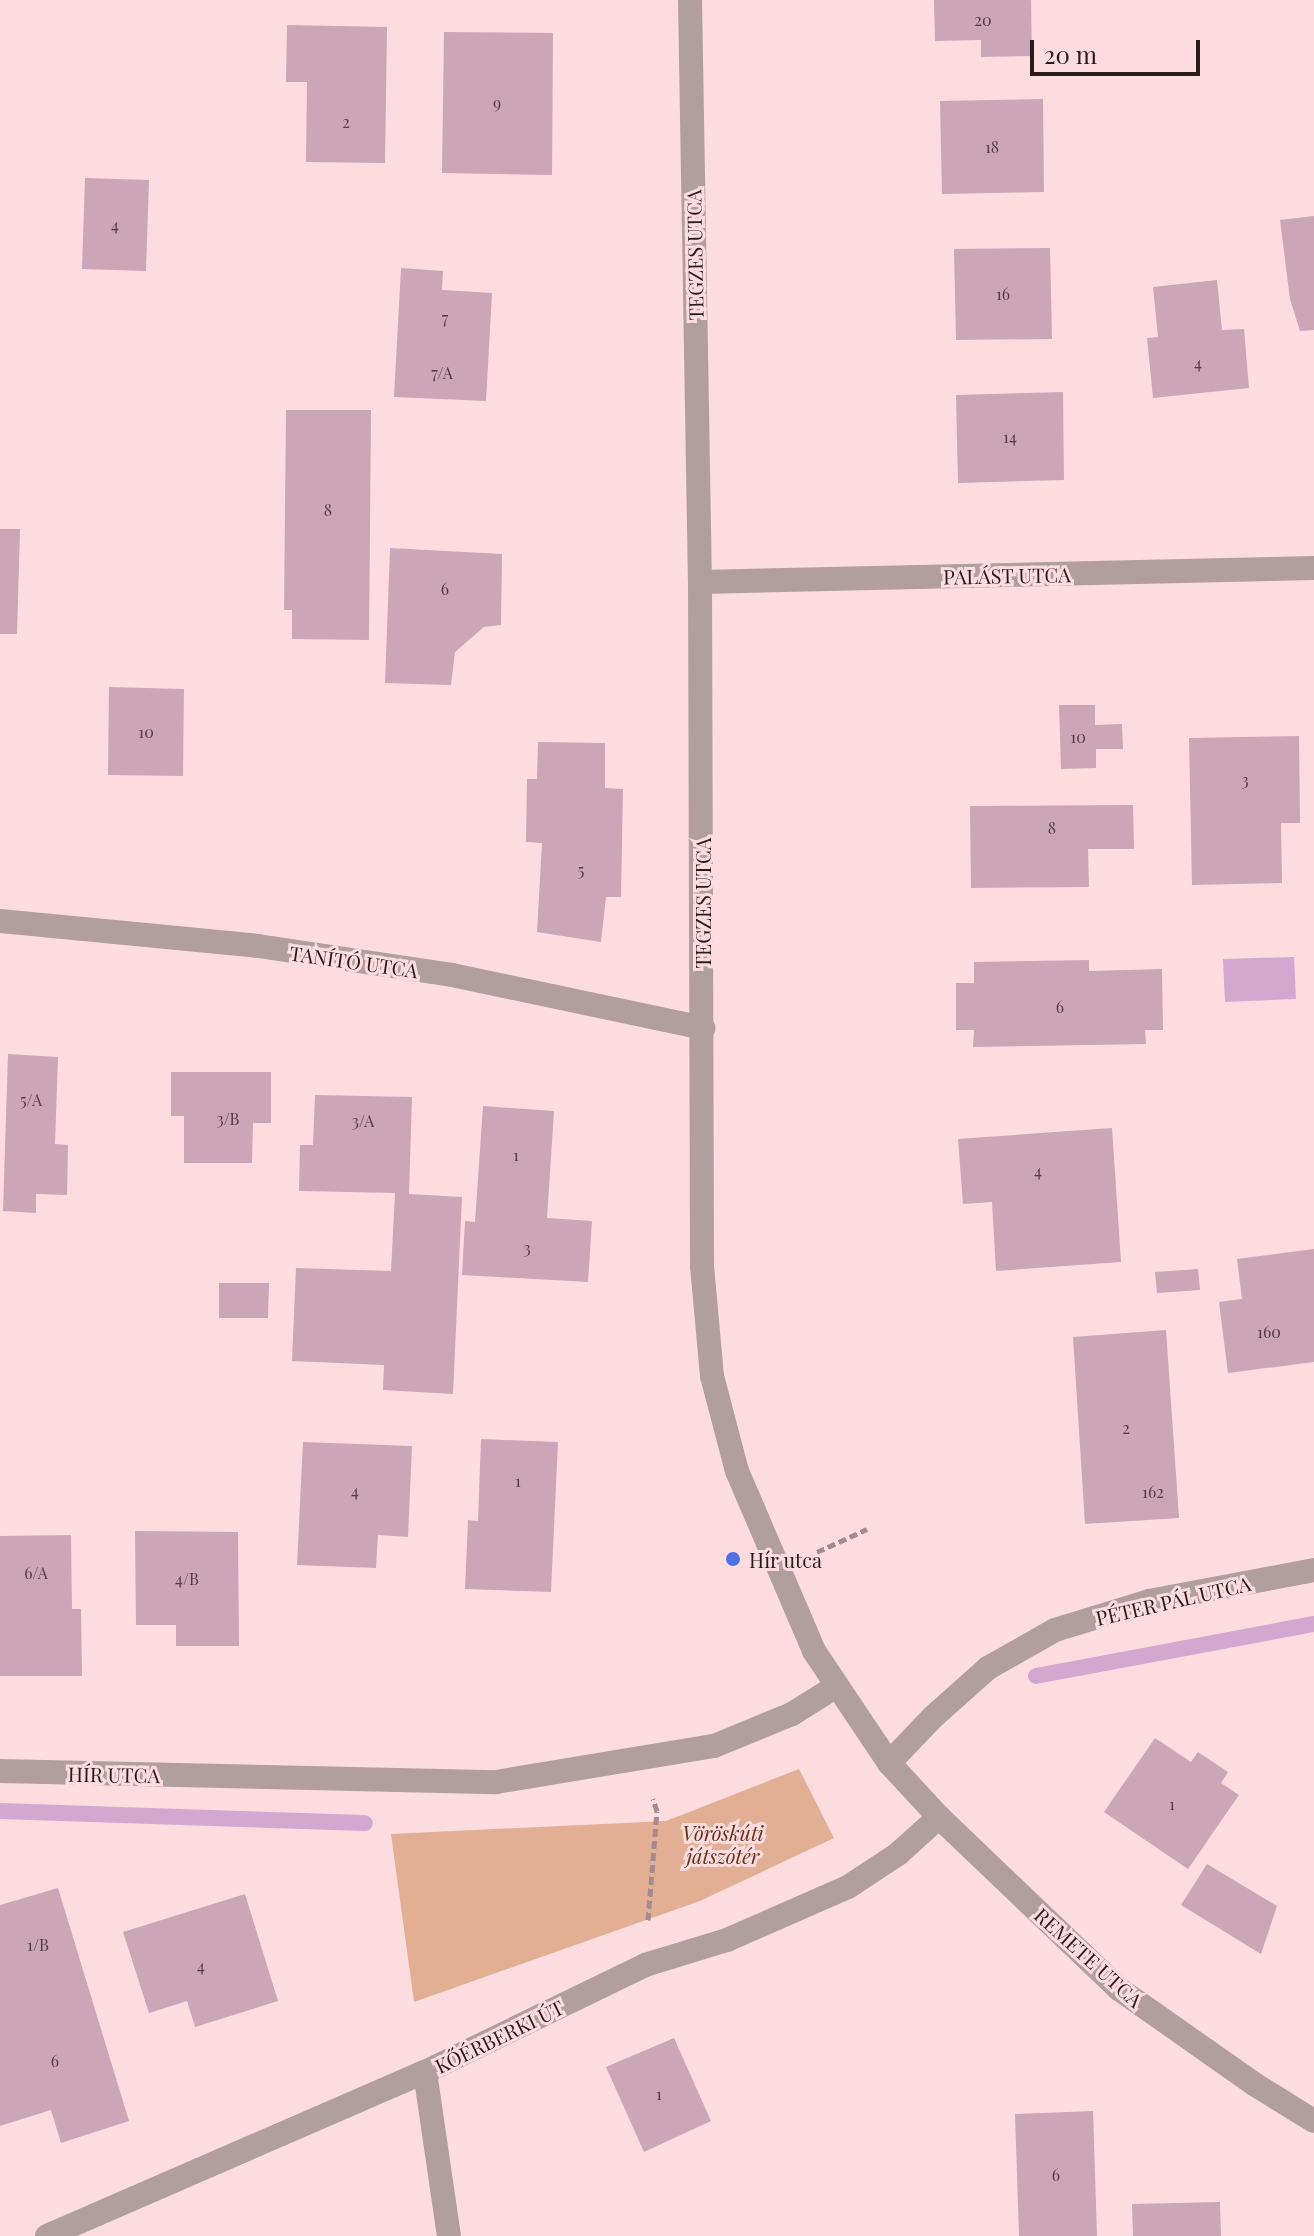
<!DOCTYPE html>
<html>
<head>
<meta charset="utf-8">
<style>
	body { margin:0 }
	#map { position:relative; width:1314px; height:2236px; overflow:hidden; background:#fddce0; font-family:"Playfair Display",serif }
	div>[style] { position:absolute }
	.green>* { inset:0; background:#e3af94 }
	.water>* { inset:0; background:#d4a7d1 }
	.stream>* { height:16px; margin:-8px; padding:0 8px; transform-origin:8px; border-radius:8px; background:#d4a7d1 }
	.building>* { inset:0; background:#caa6b7 }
	.path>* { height:5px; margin-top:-2.5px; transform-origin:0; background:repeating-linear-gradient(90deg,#a58b8f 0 8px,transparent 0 12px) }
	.minor>* { height:24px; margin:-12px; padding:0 12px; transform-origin:12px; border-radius:12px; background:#b19f9d }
	.dots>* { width:22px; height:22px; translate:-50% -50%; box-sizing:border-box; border:4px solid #fddce0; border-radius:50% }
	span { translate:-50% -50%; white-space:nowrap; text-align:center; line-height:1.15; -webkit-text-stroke:6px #fddce0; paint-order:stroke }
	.number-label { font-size:16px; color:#513d44 }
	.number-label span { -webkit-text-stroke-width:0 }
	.street-label { font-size:20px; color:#291a1d }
	.poi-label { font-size:20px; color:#291a1d }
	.left { translate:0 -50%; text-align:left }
	.park-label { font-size:20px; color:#643113; font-style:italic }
	.scale { position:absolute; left:1030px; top:40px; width:170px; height:36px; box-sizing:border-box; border:4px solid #291a1d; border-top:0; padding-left:10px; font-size:24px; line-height:28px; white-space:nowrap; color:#291a1d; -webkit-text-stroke:6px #fddce0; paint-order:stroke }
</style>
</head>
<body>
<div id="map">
	<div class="green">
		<div style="clip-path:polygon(799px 1769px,834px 1838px,700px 1901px,414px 2002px,391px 1834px,666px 1821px)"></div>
	</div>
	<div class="water">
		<div style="clip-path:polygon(1294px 957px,1296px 999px,1225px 1002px,1223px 959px)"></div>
	</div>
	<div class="stream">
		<div style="left:1036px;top:1676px;width:283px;rotate:-10.6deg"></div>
		<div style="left:0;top:1811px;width:365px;rotate:1.9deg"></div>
	</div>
	<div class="building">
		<div style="clip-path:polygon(934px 0,1031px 0,1032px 56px,981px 57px,981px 40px,935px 41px)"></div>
		<div style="clip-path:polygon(287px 25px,387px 27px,385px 163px,306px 162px,307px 82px,286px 82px)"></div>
		<div style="clip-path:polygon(444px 32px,553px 33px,552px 175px,442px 173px)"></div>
		<div style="clip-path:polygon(1043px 99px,1044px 192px,942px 194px,940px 101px)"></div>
		<div style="clip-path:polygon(85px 178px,149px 180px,146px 271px,82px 269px)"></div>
		<div style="clip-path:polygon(1314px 216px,1314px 330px,1300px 331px,1290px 299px,1280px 220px)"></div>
		<div style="clip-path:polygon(1050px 248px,1052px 339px,956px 340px,954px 249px)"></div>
		<div style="clip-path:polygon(401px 268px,443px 271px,442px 290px,492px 293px,486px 401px,394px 397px)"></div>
		<div style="clip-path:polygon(1217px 280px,1222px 330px,1244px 329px,1249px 388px,1153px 398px,1147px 338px,1158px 337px,1153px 287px)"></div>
		<div style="clip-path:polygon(1063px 392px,1064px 480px,958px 483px,956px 395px)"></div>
		<div style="clip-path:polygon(286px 410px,371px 410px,369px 640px,292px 639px,292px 610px,284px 610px)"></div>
		<div style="clip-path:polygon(0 529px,20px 529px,17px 634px,0 634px)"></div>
		<div style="clip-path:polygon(390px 548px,502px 554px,501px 625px,484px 627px,455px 652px,451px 685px,385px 683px)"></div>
		<div style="clip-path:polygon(109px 687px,184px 689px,183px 776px,108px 775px)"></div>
		<div style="clip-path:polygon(1059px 705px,1095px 705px,1095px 725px,1122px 724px,1123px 749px,1096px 749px,1096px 768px,1061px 769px)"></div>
		<div style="clip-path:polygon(1299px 736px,1300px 823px,1281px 823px,1282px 883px,1192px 885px,1189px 738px)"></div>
		<div style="clip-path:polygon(538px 742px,605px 743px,605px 788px,623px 789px,621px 897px,606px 897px,601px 942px,537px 932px,542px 843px,526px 842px,527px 779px,537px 779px)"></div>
		<div style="clip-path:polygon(1133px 805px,1134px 849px,1088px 849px,1089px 887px,971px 888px,970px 806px)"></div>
		<div style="clip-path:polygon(1089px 960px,1089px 971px,1162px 969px,1163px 1030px,1145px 1030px,1146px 1044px,973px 1047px,974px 1030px,956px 1030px,956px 983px,974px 983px,974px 962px)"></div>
		<div style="clip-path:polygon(8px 1054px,58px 1057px,55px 1144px,68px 1145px,67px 1195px,36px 1194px,36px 1213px,3px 1211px)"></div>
		<div style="clip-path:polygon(171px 1072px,271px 1072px,271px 1123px,253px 1123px,252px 1163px,184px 1163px,184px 1116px,171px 1116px)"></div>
		<div style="clip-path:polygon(315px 1095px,412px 1097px,409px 1194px,462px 1197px,453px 1394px,383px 1390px,384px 1365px,292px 1361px,296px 1268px,391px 1271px,395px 1193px,299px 1191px,300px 1145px,313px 1145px)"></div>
		<div style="clip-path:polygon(483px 1106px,554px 1111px,547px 1218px,592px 1221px,588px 1282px,462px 1275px,465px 1221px,475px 1222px)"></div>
		<div style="clip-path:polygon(1112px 1128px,1121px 1262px,996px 1271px,992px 1202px,963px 1204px,958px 1139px)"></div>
		<div style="clip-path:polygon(1314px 1249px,1314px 1362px,1228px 1373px,1219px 1302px,1242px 1299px,1237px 1259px)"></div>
		<div style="clip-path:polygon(1198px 1269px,1200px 1290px,1157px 1293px,1155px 1272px)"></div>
		<div style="clip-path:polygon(219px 1283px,269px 1283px,268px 1318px,219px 1318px)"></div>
		<div style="clip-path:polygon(1166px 1330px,1179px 1518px,1085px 1524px,1073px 1337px)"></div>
		<div style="clip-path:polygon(481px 1439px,558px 1442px,551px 1592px,465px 1589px,468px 1520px,478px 1521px)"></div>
		<div style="clip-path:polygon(303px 1442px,412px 1446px,408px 1537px,378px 1535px,376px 1568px,297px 1565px)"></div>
		<div style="clip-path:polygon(135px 1531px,238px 1532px,239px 1646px,176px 1646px,176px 1625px,136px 1625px)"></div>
		<div style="clip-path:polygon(71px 1535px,72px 1609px,81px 1609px,82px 1676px,0 1676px,0 1536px)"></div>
		<div style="clip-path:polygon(1155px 1738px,1191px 1762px,1198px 1752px,1228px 1772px,1221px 1783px,1239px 1795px,1188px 1869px,1104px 1812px)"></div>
		<div style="clip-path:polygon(1207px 1864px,1277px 1906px,1261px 1954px,1181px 1905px)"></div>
		<div style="clip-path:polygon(58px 1888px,129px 2121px,61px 2143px,51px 2110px,0 2126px,0 1905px)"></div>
		<div style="clip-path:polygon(245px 1894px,278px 2001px,195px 2027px,187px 2001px,149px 2013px,123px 1932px)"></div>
		<div style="clip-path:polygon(674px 2038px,711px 2121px,644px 2152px,606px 2067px)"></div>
		<div style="clip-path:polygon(1093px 2111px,1097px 2236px,1019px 2236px,1015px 2114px)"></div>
		<div style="clip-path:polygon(1220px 2202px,1221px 2236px,1133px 2236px,1132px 2204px)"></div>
	</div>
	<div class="path">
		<div style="left:817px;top:1552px;width:55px;rotate:-24.7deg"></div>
		<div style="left:648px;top:1920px;width:109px;rotate:-85.3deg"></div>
		<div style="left:657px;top:1811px;width:13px;rotate:-108deg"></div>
	</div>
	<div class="minor">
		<div style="left:690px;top:0;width:582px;rotate:89.02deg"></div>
		<div style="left:700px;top:582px;width:684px;rotate:89.83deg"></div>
		<div style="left:702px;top:1266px;width:110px;rotate:84.8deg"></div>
		<div style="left:712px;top:1376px;width:98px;rotate:75.3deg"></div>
		<div style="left:737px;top:1471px;width:196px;rotate:66.8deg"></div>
		<div style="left:814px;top:1651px;width:135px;rotate:56.2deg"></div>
		<div style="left:889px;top:1763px;width:74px;rotate:47.2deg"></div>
		<div style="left:939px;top:1817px;width:249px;rotate:43.7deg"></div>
		<div style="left:1119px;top:1989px;width:165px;rotate:35.1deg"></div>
		<div style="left:1254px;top:2084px;width:70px;rotate:31.7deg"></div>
		<div style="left:700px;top:582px;width:614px;rotate:-1.31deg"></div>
		<div style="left:0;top:921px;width:259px;rotate:5.5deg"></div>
		<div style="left:258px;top:946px;width:196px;rotate:8.5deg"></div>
		<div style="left:452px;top:975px;width:257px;rotate:11.9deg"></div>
		<div style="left:889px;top:1763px;width:64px;rotate:-46.3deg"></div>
		<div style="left:933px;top:1717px;width:74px;rotate:-41.7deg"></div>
		<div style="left:988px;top:1668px;width:77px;rotate:-29.6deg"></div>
		<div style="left:1055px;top:1630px;width:98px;rotate:-17.1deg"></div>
		<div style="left:1149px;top:1601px;width:168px;rotate:-10.6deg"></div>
		<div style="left:0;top:1771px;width:496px;rotate:1.3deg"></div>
		<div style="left:496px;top:1782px;width:221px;rotate:-9.4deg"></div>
		<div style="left:714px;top:1746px;width:84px;rotate:-22.3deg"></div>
		<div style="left:792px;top:1714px;width:51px;rotate:-32.1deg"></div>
		<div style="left:425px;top:2072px;width:166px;rotate:81.7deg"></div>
		<div style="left:47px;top:2236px;width:412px;rotate:-23.5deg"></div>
		<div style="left:425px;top:2072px;width:245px;rotate:-25.9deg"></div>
		<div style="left:645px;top:1965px;width:86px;rotate:-17deg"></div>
		<div style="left:727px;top:1940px;width:132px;rotate:-23.7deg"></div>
		<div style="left:848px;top:1887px;width:60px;rotate:-33.4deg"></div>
		<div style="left:898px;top:1854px;width:55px;rotate:-42.1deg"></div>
	</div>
	<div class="dots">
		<div style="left:733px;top:1559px;background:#5071e5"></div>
	</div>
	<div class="number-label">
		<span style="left:983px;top:20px">20</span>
		<span style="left:497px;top:103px">9</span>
		<span style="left:346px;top:122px">2</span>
		<span style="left:992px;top:147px">18</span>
		<span style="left:115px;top:225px">4</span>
		<span style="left:1003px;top:294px">16</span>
		<span style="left:445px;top:318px">7</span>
		<span style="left:1198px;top:363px">4</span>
		<span style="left:442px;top:373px">7/A</span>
		<span style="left:1010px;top:437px">14</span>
		<span style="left:328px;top:510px">8</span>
		<span style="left:445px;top:589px">6</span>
		<span style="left:146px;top:732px">10</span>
		<span style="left:1078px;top:737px">10</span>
		<span style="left:1245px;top:780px">3</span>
		<span style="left:1052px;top:828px">8</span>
		<span style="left:581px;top:870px">5</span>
		<span style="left:1060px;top:1007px">6</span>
		<span style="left:31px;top:1100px">5/A</span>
		<span style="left:228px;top:1119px">3/B</span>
		<span style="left:363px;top:1121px">3/A</span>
		<span style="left:516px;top:1155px">1</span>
		<span style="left:1038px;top:1171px">4</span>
		<span style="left:527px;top:1248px">3</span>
		<span style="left:1269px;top:1332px">160</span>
		<span style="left:1126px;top:1428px">2</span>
		<span style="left:518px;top:1481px">1</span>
		<span style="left:355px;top:1491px">4</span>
		<span style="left:1153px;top:1492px">162</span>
		<span style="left:36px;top:1573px">6/A</span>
		<span style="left:187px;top:1579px">4/B</span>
		<span style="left:1172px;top:1804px">1</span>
		<span style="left:38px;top:1945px">1/B</span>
		<span style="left:201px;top:1966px">4</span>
		<span style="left:55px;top:2061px">6</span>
		<span style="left:659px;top:2094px">1</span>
		<span style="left:1056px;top:2175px">6</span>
	</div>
	<div class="street-label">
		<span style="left:694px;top:255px;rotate:-91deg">TEGZES UTCA</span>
		<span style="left:1007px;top:575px;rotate:-1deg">PALÁST UTCA</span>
		<span style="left:702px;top:903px;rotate:-90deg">TEGZES UTCA</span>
		<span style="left:354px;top:961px;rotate:8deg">TANÍTÓ UTCA</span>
		<span style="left:1173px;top:1600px;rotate:-13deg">PÉTER PÁL UTCA</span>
		<span style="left:114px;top:1774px;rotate:1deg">HÍR UTCA</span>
		<span style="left:1089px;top:1957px;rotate:42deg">REMETE UTCA</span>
		<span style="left:499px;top:2036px;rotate:-26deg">KŐÉRBERKI ÚT</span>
	</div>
	<div class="poi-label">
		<span class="left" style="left:749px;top:1559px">Hír utca</span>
	</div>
	<div class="park-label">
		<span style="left:723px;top:1844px">Vöröskúti<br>játszótér</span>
	</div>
	<div class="scale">20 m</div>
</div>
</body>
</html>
